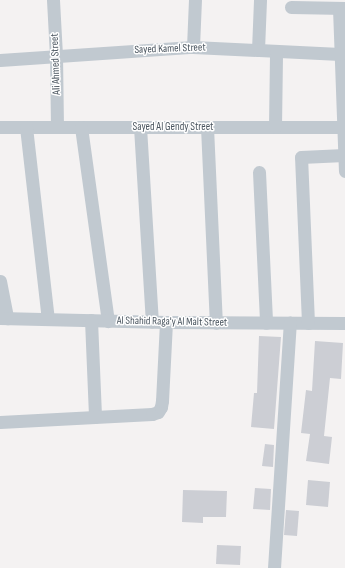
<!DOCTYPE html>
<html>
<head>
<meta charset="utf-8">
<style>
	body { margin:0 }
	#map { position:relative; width:345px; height:568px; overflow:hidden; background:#f4f2f2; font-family:"Sofia Sans Condensed",sans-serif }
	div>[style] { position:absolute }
	.building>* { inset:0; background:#ccced4 }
	.street>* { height:13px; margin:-6.5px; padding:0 6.5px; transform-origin:6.5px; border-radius:6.5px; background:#c1c9d0 }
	span { translate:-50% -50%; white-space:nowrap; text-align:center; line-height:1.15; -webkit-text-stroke:3px #fff; paint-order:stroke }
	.street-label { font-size:11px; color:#4a555f }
</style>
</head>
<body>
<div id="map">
	<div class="building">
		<div style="clip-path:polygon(259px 336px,281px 337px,274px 429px,251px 427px,254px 393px,257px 393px)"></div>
		<div style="clip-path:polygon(315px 341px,343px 343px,341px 379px,330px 378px,324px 436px,332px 437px,329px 464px,306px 461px,310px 434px,301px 433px,306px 390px,312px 391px)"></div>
		<div style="clip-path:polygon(265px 444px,274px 445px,273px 467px,262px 466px)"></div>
		<div style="clip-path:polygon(308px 480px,330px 482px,328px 507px,306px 505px)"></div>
		<div style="clip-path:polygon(255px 488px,271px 489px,270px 510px,253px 509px)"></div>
		<div style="clip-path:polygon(183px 490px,227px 491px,226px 517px,203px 517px,203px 523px,182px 522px)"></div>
		<div style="clip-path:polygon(286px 510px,299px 511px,297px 536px,284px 535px)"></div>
		<div style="clip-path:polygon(217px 545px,241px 546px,240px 565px,216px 564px)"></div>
	</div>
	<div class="street">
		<div style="left:53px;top:0;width:55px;rotate:86.9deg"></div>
		<div style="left:56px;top:55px;width:72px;rotate:89.2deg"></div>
		<div style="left:291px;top:7px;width:54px;rotate:1.1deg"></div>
		<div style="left:339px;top:8px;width:163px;rotate:87.9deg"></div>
		<div style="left:193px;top:47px;width:47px;rotate:-87.6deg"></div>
		<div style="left:258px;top:50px;width:50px;rotate:-87.7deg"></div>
		<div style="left:0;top:60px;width:193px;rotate:-3.9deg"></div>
		<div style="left:193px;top:47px;width:147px;rotate:2.7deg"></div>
		<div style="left:0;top:127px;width:345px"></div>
		<div style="left:26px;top:127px;width:193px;rotate:83.5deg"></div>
		<div style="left:81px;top:127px;width:196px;rotate:82.1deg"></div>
		<div style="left:140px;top:127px;width:195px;rotate:86.5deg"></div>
		<div style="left:207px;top:127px;width:196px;rotate:87.4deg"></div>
		<div style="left:275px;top:127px;width:76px;rotate:-89.2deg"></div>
		<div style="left:259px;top:172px;width:151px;rotate:87.3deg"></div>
		<div style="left:0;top:281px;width:38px;rotate:79deg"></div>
		<div style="left:0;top:318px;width:166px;rotate:1.4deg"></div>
		<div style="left:166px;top:322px;width:179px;rotate:0.3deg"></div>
		<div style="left:91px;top:320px;width:97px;rotate:87.6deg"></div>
		<div style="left:308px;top:323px;width:166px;rotate:-92.4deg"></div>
		<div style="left:301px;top:157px;width:43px;rotate:-2.7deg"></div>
		<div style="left:0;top:422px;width:152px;rotate:-3deg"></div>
		<div style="left:152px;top:414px;width:6px;rotate:-18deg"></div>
		<div style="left:158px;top:412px;width:6px;rotate:-59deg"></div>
		<div style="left:161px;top:407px;width:6px;rotate:-81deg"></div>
		<div style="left:162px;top:401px;width:79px;rotate:-87.1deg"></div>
		<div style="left:274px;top:568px;width:246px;rotate:-86.3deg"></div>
	</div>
	<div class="street-label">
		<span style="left:170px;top:49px;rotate:-2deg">Sayed Kamel Street</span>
		<span style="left:56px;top:64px;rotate:-92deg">Ali Ahmed Street</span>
		<span style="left:173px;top:127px">Sayed Al Gendy Street</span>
		<span style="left:172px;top:322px;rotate:1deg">Al Shahid Raga'y Al Malt Street</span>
	</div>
</div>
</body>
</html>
